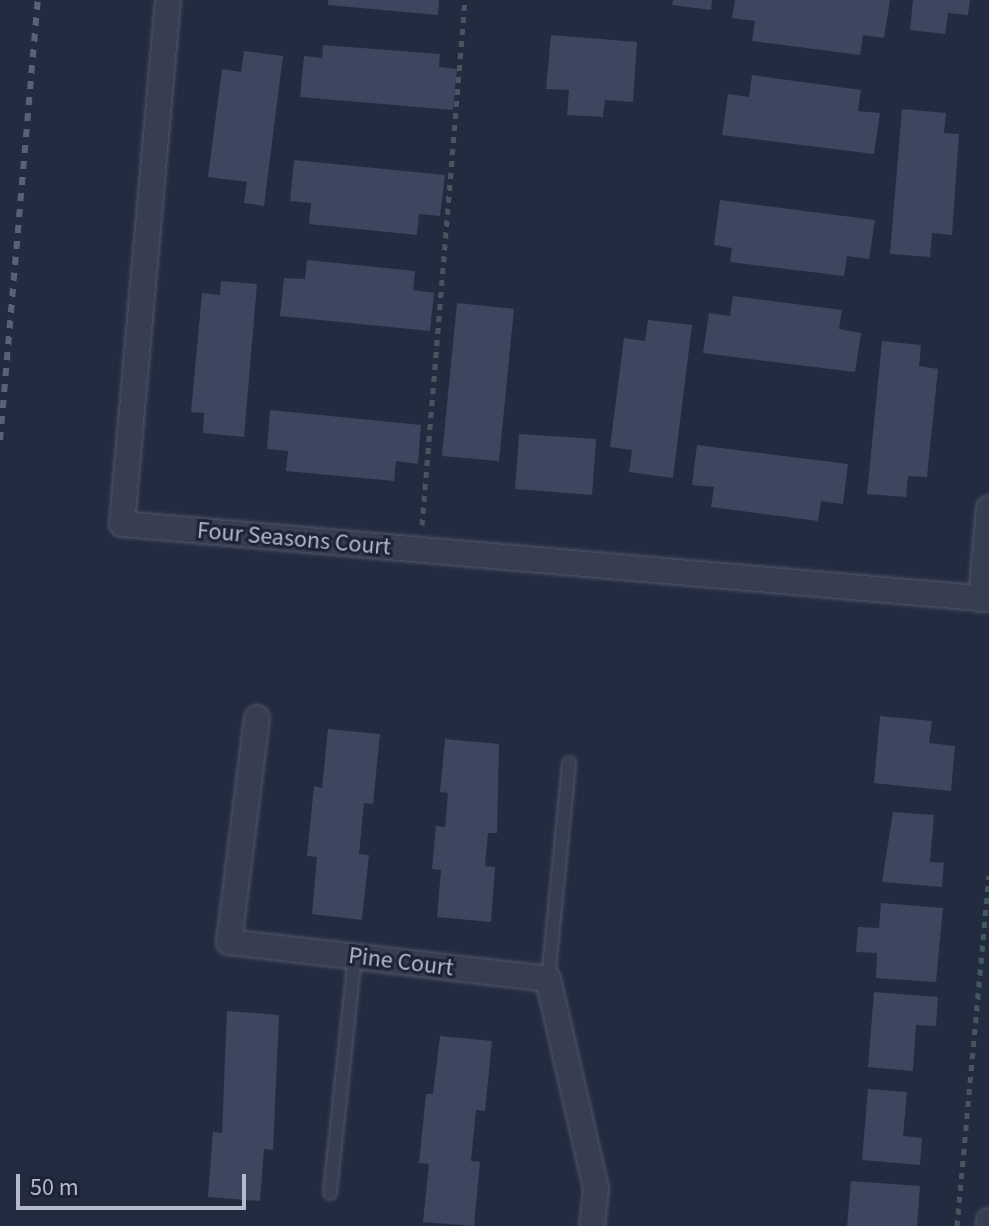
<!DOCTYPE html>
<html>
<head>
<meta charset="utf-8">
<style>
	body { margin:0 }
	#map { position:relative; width:989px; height:1226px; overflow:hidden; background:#232b41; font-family:"Source Sans 3",sans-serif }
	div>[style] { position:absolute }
	.building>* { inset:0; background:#3d465e }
	.path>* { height:5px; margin-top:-2.5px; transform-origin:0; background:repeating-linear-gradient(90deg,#44575f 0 6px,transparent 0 12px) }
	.roads { filter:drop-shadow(0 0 2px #505668) drop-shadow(0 0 2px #505668) }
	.lane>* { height:12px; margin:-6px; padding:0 6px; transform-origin:6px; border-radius:6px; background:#383e51 }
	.street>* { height:24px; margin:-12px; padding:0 12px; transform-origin:12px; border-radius:12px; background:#383e51 }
	.rail>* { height:6px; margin-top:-3px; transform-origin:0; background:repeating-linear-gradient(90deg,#596178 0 8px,transparent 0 16px) }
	span { translate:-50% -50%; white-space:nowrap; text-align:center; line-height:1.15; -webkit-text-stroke:6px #1c2336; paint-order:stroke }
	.street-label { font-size:24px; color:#b4b9cb }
	.scale { position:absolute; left:16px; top:1174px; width:230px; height:36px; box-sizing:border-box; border:4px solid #b4b9cb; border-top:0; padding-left:10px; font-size:24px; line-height:28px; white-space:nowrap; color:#b4b9cb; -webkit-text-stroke:6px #1c2336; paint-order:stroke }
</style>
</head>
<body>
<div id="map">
	<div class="building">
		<div style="clip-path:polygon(328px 0,439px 0,438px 15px,328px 5px)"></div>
		<div style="clip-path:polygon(673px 0,712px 0,711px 10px,672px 5px)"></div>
		<div style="clip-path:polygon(735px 0,890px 0,884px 38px,863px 35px,860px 55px,752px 41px,755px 21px,732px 18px)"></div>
		<div style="clip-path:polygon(913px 0,970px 0,968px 15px,948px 13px,945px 34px,910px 30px)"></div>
		<div style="clip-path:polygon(551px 35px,637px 42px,633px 102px,605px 100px,603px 117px,567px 115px,569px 90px,546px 89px)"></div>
		<div style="clip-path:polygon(323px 45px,440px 54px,439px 67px,457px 69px,453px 110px,300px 97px,304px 56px,322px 58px)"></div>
		<div style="clip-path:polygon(244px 51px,283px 56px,264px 206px,244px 203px,247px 182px,208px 177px,222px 69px,241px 72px)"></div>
		<div style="clip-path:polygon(752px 75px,861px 90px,858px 111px,880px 113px,874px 154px,722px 135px,728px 94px,749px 97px)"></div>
		<div style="clip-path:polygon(902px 109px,946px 113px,944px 133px,959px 134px,952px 235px,932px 233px,930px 257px,890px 254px)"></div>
		<div style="clip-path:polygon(294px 160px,445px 175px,440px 216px,419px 214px,417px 235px,309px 224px,311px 203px,290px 201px)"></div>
		<div style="clip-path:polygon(720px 200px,875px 220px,869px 259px,847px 256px,844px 276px,730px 262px,732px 248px,714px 245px)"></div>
		<div style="clip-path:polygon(307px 260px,415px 271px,413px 290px,434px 293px,430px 331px,280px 316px,284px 278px,305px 279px)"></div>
		<div style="clip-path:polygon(221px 281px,257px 284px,244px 437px,203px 433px,204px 413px,191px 412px,202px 293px,220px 295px)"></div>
		<div style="clip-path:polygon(733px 296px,842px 310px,839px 329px,861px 333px,855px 372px,703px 353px,709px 313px,730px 316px)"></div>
		<div style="clip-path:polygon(457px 303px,514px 309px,499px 461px,442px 456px)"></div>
		<div style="clip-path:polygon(648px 320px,692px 325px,673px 478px,629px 472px,632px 450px,610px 447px,624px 338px,645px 341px)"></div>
		<div style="clip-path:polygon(882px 341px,921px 345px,919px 366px,938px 369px,927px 477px,908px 476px,906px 497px,867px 494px)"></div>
		<div style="clip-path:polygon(270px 410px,421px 425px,418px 464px,396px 461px,394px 481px,286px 471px,288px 451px,267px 449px)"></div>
		<div style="clip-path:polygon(519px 434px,596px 439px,592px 495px,515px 489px)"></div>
		<div style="clip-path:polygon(697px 445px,848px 464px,843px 504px,821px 501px,818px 521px,711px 507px,714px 487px,692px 485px)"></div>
		<div style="clip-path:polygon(880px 716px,932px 721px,929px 743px,955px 746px,951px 791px,874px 783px)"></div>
		<div style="clip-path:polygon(328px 729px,380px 734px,373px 804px,364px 803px,359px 854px,369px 855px,362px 920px,312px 914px,317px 857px,307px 856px,314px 786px,322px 788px)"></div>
		<div style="clip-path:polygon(445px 739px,499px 744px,497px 833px,488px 833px,485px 866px,495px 867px,491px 922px,437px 917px,441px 870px,432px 869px,436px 826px,445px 827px,448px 793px,440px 792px)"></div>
		<div style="clip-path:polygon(893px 812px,934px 815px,930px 862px,944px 863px,942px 887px,882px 882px)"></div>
		<div style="clip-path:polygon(881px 903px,943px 908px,936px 982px,876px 978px,877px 953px,856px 952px,858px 927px,879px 928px)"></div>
		<div style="clip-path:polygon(874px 992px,938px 997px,936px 1026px,916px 1025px,913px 1071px,868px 1067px)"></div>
		<div style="clip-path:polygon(227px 1011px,279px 1015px,273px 1150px,264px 1149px,260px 1201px,208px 1197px,213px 1132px,222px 1133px)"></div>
		<div style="clip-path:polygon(440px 1036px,492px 1041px,485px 1111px,476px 1110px,471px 1161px,480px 1162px,474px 1226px,423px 1222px,429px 1164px,419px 1163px,426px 1094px,433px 1094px)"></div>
		<div style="clip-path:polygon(868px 1089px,907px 1092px,903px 1136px,922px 1138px,920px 1165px,862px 1160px)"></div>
		<div style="clip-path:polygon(851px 1181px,920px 1186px,917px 1226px,847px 1226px)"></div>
	</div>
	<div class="path">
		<div style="left:422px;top:525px;width:527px;rotate:-85.32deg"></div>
		<div style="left:957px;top:1226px;width:352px;rotate:-84.8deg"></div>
	</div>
	<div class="roads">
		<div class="lane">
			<div style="left:548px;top:979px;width:217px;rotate:-84.4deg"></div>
			<div style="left:330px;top:1193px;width:237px;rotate:-84deg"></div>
		</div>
		<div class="street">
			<div style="left:168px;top:0;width:526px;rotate:95.02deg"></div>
			<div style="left:122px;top:524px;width:870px;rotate:4.94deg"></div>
			<div style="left:981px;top:599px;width:91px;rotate:-85deg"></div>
			<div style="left:257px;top:718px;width:226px;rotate:97.1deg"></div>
			<div style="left:229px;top:942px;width:321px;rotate:6.6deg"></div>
			<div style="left:548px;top:979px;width:215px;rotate:77.1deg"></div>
			<div style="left:596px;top:1189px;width:37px;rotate:96deg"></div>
			<div style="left:989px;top:1226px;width:5px;rotate:-90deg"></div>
		</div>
	</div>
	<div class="rail">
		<div style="left:0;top:440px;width:442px;rotate:-85.1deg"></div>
	</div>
	<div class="street-label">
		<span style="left:294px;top:539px;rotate:5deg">Four Seasons Court</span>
		<span style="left:401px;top:962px;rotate:7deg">Pine Court</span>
	</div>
	<div class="scale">50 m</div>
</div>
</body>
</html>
